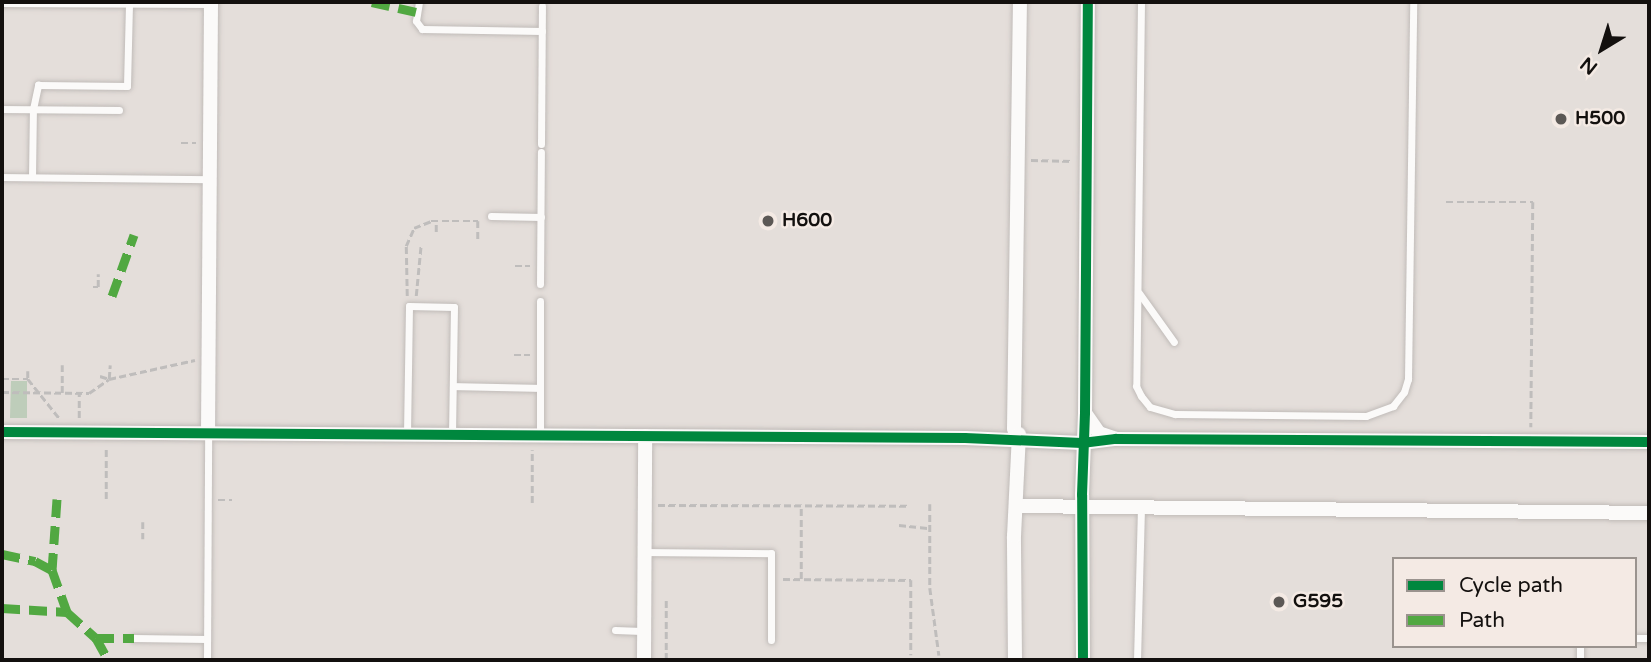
<!DOCTYPE html>
<html>
<head>
<meta charset="utf-8">
<style>
	body { margin:0 }
	#map { position:relative; width:1651px; height:662px; overflow:hidden; background:#e4deda; font-family:"Varela Round",sans-serif }
	div>[style] { position:absolute }
	.green>* { inset:0; background:#becdba }
	.path>* { height:2.5px; margin-top:-1.25px; transform-origin:0; background:repeating-linear-gradient(90deg,#bfbdbc 0 7px,transparent 0 10.5px) }
	.roads { filter:drop-shadow(0 0 2px #c0bbb8) drop-shadow(0 0 2px #c0bbb8) }
	.lane>* { height:7px; margin:-3.5px; padding:0 3.5px; transform-origin:3.5px; border-radius:3.5px; background:#fbfaf9 }
	.street>* { height:14px; margin:-7px; padding:0 7px; transform-origin:7px; border-radius:7px; background:#fbfaf9 }
	.quiet>* { height:9px; margin-top:-4.5px; transform-origin:0; background:repeating-linear-gradient(90deg,#51a841 0 18px,transparent 0 27px) }
	.cycleway>* { height:10px; margin:-5px; padding:0 5px; transform-origin:5px; border-radius:5px; background:#00873e }
	.dots>* { width:19px; height:19px; translate:-50% -50%; box-sizing:border-box; border:4px solid #f4eae4; border-radius:50% }
	span { translate:-50% -50%; white-space:nowrap; text-align:center; line-height:1.15; -webkit-text-stroke:5px #f4eae4; paint-order:stroke }
	.poi-label { font-size:19px; color:#13100e; font-weight:700 }
	.left { translate:0 -50%; text-align:left }
	.frame { position:absolute; inset:0; border:4px solid #13100e; pointer-events:none }
	.legend { position:absolute; left:1392px; top:557px; width:245px; height:91px; box-sizing:border-box; background:#f4eae4; border:2px solid #9a938e; margin:0; padding:9px 12px; list-style:none; font-size:21px; color:#13100e }
	.legend li { display:flex; align-items:center; gap:14px; height:35px }
	.legend b { width:35px; border:2px solid #9a938e }
	.north { position:absolute; left:1567px; top:14px; width:70px; height:70px; -webkit-text-stroke:5px #f4eae4; paint-order:stroke; rotate:218deg; font-size:19px; font-weight:700; line-height:28px; text-align:center; color:#13100e }
	.north::after { content:''; display:block; margin:auto; width:24px; height:32px; background:#13100e; clip-path:polygon(50% 0,100% 100%,50% 72%,0 100%) }
</style>
</head>
<body>
<div id="map">
	<div class="green">
		<div style="clip-path:polygon(11px 381px,27px 381px,27px 418px,10px 418px)"></div>
	</div>
	<div class="path">
		<div style="left:181px;top:143px;width:15px"></div>
		<div style="left:1031px;top:160px;width:42px;rotate:1.4deg"></div>
		<div style="left:1446px;top:202px;width:87px"></div>
		<div style="left:1533px;top:202px;width:225px;rotate:90.5deg"></div>
		<div style="left:436px;top:232px;width:11px;rotate:-90deg"></div>
		<div style="left:515px;top:266px;width:15px"></div>
		<div style="left:93px;top:287px;width:5px"></div>
		<div style="left:98px;top:287px;width:13px;rotate:-90deg"></div>
		<div style="left:407px;top:296px;width:50px;rotate:-91.1deg"></div>
		<div style="left:406px;top:246px;width:20px;rotate:-66deg"></div>
		<div style="left:414px;top:228px;width:18px;rotate:-22deg"></div>
		<div style="left:431px;top:221px;width:47px"></div>
		<div style="left:478px;top:221px;width:20px;rotate:90deg"></div>
		<div style="left:416px;top:296px;width:52px;rotate:-84.5deg"></div>
		<div style="left:514px;top:355px;width:16px"></div>
		<div style="left:28px;top:371px;width:8px;rotate:90deg"></div>
		<div style="left:28px;top:379px;width:51px;rotate:51.3deg"></div>
		<div style="left:100px;top:376px;width:9px;rotate:18deg"></div>
		<div style="left:109px;top:379px;width:14px;rotate:-86deg"></div>
		<div style="left:2px;top:379px;width:26px"></div>
		<div style="left:2px;top:392px;width:87px;rotate:0.7deg"></div>
		<div style="left:89px;top:393px;width:24px;rotate:-35deg"></div>
		<div style="left:109px;top:379px;width:88px;rotate:-12.5deg"></div>
		<div style="left:62px;top:393px;width:28px;rotate:-90deg"></div>
		<div style="left:79px;top:418px;width:24px;rotate:-90deg"></div>
		<div style="left:106px;top:499px;width:52px;rotate:-90deg"></div>
		<div style="left:218px;top:500px;width:14px"></div>
		<div style="left:532px;top:503px;width:53px;rotate:-90deg"></div>
		<div style="left:930px;top:504px;width:84px;rotate:90deg"></div>
		<div style="left:930px;top:588px;width:68px;rotate:82.3deg"></div>
		<div style="left:658px;top:505px;width:249px;rotate:0.2deg"></div>
		<div style="left:143px;top:522px;width:17px;rotate:90deg"></div>
		<div style="left:899px;top:525px;width:31px;rotate:6deg"></div>
		<div style="left:783px;top:579px;width:128px;rotate:0.4deg"></div>
		<div style="left:911px;top:580px;width:75px;rotate:90deg"></div>
		<div style="left:801px;top:579px;width:73px;rotate:-90deg"></div>
		<div style="left:666px;top:660px;width:62px;rotate:-90deg"></div>
		<div style="left:976px;top:660px;width:25px"></div>
	</div>
	<div class="roads">
		<div class="lane">
			<div style="left:419px;top:2px;width:19px;rotate:99deg"></div>
			<div style="left:416px;top:21px;width:10px;rotate:53deg"></div>
			<div style="left:422px;top:29px;width:120px;rotate:1deg"></div>
			<div style="left:1141px;top:2px;width:384px;rotate:90.7deg"></div>
			<div style="left:1136px;top:386px;width:11px;rotate:63deg"></div>
			<div style="left:1141px;top:396px;width:14px;rotate:51deg"></div>
			<div style="left:1150px;top:407px;width:26px;rotate:16deg"></div>
			<div style="left:1175px;top:414px;width:191px;rotate:0.6deg"></div>
			<div style="left:1366px;top:416px;width:29px;rotate:-20deg"></div>
			<div style="left:1393px;top:406px;width:18px;rotate:-52deg"></div>
			<div style="left:1404px;top:392px;width:14px;rotate:-73deg"></div>
			<div style="left:1408px;top:379px;width:377px;rotate:-89.2deg"></div>
			<div style="left:2px;top:3px;width:208px;rotate:0.3deg"></div>
			<div style="left:2px;top:109px;width:117px;rotate:0.5deg"></div>
			<div style="left:541px;top:144px;width:138px;rotate:-89.6deg"></div>
			<div style="left:2px;top:177px;width:207px;rotate:0.6deg"></div>
			<div style="left:32px;top:177px;width:68px;rotate:-89.2deg"></div>
			<div style="left:33px;top:109px;width:25px;rotate:-78deg"></div>
			<div style="left:38px;top:85px;width:89px;rotate:0.6deg"></div>
			<div style="left:127px;top:86px;width:84px;rotate:-88.6deg"></div>
			<div style="left:491px;top:216px;width:50px;rotate:1.1deg"></div>
			<div style="left:540px;top:284px;width:132px;rotate:-89.6deg"></div>
			<div style="left:1139px;top:293px;width:60px;rotate:54.5deg"></div>
			<div style="left:453px;top:386px;width:87px;rotate:1.3deg"></div>
			<div style="left:407px;top:434px;width:128px;rotate:-89.1deg"></div>
			<div style="left:409px;top:306px;width:45px;rotate:1.3deg"></div>
			<div style="left:454px;top:307px;width:127px;rotate:90.9deg"></div>
			<div style="left:540px;top:435px;width:134px;rotate:-90deg"></div>
			<div style="left:645px;top:552px;width:126px;rotate:0.5deg"></div>
			<div style="left:771px;top:553px;width:87px;rotate:90deg"></div>
			<div style="left:615px;top:630px;width:29px;rotate:2deg"></div>
			<div style="left:134px;top:638px;width:73px;rotate:0.8deg"></div>
			<div style="left:1635px;top:638px;width:14px"></div>
			<div style="left:207px;top:659px;width:226px;rotate:-89.7deg"></div>
			<div style="left:1137px;top:660px;width:151px;rotate:-88.5deg"></div>
			<div style="left:1580px;top:660px;width:14px;rotate:-90deg"></div>
		</div>
		<div class="street">
			<div style="left:1085px;top:413px;width:24px;rotate:55deg"></div>
			<div style="left:1099px;top:433px;width:18px;rotate:19deg"></div>
			<div style="left:2px;top:432px;width:963px;rotate:0.36deg"></div>
			<div style="left:965px;top:438px;width:117px;rotate:2.4deg"></div>
			<div style="left:1082px;top:443px;width:34px;rotate:-7deg"></div>
			<div style="left:1116px;top:439px;width:533px;rotate:0.32deg"></div>
			<div style="left:208px;top:433px;width:431px;rotate:-89.6deg"></div>
			<div style="left:1017px;top:442px;width:14px;rotate:-102deg"></div>
			<div style="left:1014px;top:428px;width:426px;rotate:-89.2deg"></div>
			<div style="left:1017px;top:506px;width:632px;rotate:0.63deg"></div>
			<div style="left:644px;top:660px;width:224px;rotate:-89.7deg"></div>
			<div style="left:1015px;top:660px;width:124px;rotate:-90.5deg"></div>
			<div style="left:1014px;top:536px;width:102px;rotate:-87.2deg"></div>
			<div style="left:1083px;top:660px;width:165px;rotate:-90.3deg"></div>
			<div style="left:1082px;top:495px;width:82px;rotate:-87.9deg"></div>
			<div style="left:1085px;top:413px;width:411px;rotate:-89.6deg"></div>
		</div>
	</div>
	<div class="quiet">
		<div style="left:372px;top:2px;width:45px;rotate:12.8deg"></div>
		<div style="left:112px;top:296px;width:65px;rotate:-70.2deg"></div>
		<div style="left:57px;top:499px;width:71px;rotate:94deg"></div>
		<div style="left:52px;top:570px;width:45px;rotate:70.3deg"></div>
		<div style="left:2px;top:554px;width:34px;rotate:12deg"></div>
		<div style="left:35px;top:561px;width:19px;rotate:28deg"></div>
		<div style="left:2px;top:608px;width:65px;rotate:3.5deg"></div>
		<div style="left:67px;top:612px;width:39px;rotate:42deg"></div>
		<div style="left:96px;top:638px;width:25px;rotate:61deg"></div>
		<div style="left:96px;top:638px;width:38px"></div>
		<div style="left:207px;top:660px;width:1px;rotate:-90deg"></div>
	</div>
	<div class="cycleway">
		<div style="left:2px;top:432px;width:963px;rotate:0.36deg"></div>
		<div style="left:965px;top:438px;width:117px;rotate:2.4deg"></div>
		<div style="left:1082px;top:443px;width:34px;rotate:-7deg"></div>
		<div style="left:1116px;top:439px;width:533px;rotate:0.32deg"></div>
		<div style="left:1083px;top:660px;width:165px;rotate:-90.3deg"></div>
		<div style="left:1082px;top:495px;width:82px;rotate:-87.9deg"></div>
		<div style="left:1085px;top:413px;width:411px;rotate:-89.6deg"></div>
	</div>
	<div class="dots">
		<div style="left:1561px;top:119px;background:#5c5855"></div>
		<div style="left:768px;top:221px;background:#5c5855"></div>
		<div style="left:1279px;top:602px;background:#5c5855"></div>
	</div>
	<div class="poi-label">
		<span class="left" style="left:1575px;top:119px">H500</span>
		<span class="left" style="left:782px;top:221px">H600</span>
		<span class="left" style="left:1293px;top:602px">G595</span>
	</div>
	<div class="frame"></div>
	<ul class="legend">
	<li><b style="height:9px;background:#00873e"></b>Cycle path</li>
	<li><b style="height:9px;background:#51a841"></b>Path</li>
	</ul>
	<div class="north">N</div>
</div>
</body>
</html>
